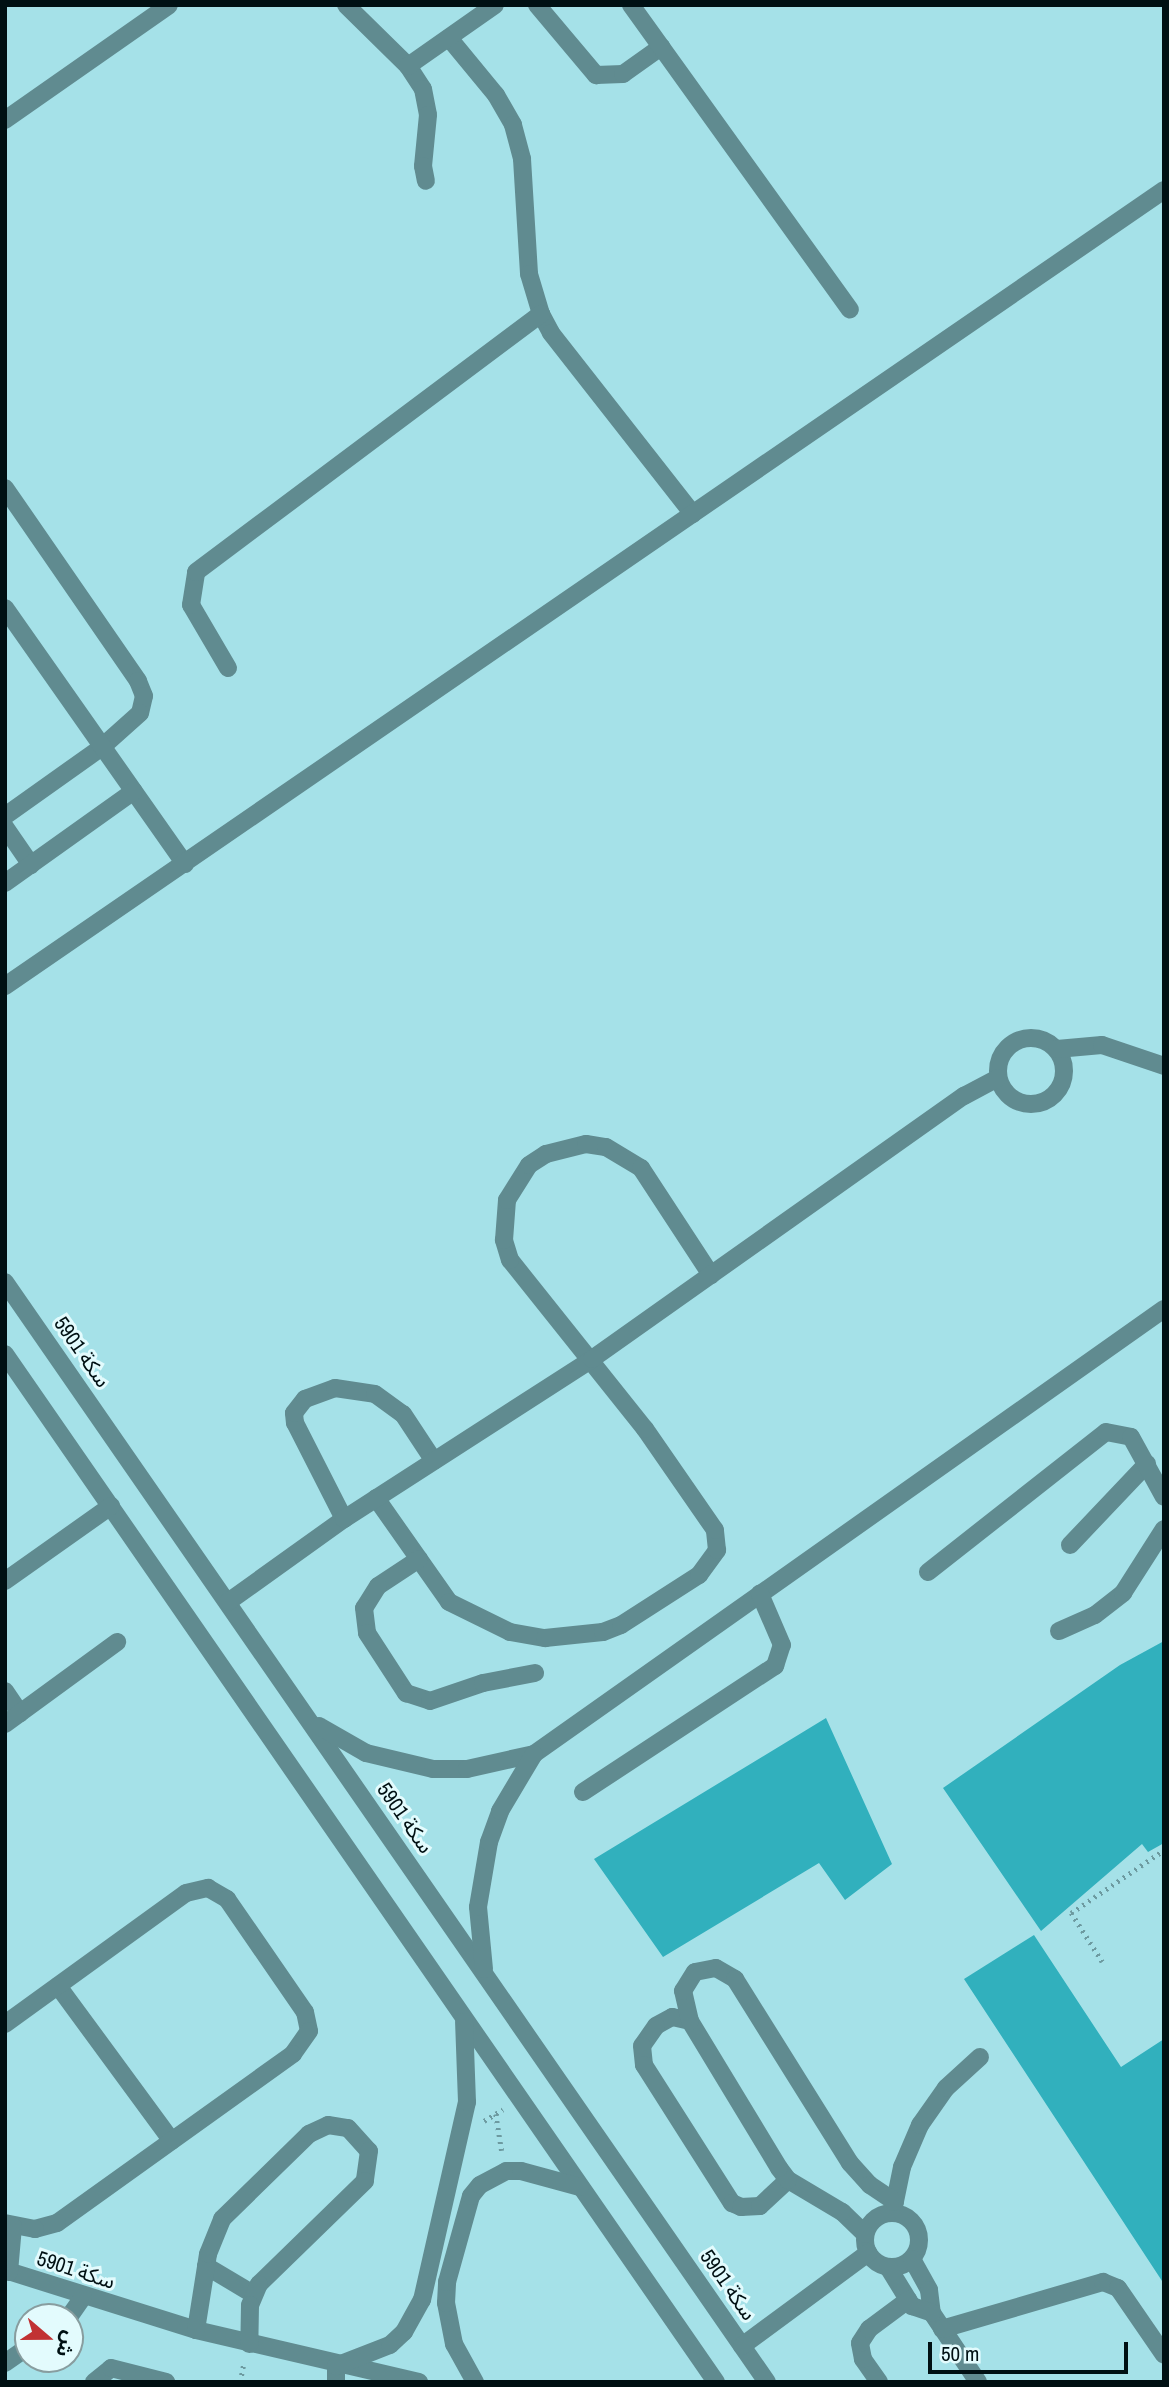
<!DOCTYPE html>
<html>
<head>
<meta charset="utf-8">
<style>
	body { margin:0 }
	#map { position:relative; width:1169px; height:2387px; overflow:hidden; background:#a5e1e8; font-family:"Archivo Narrow","Noto Sans Arabic",sans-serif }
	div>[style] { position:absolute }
	.building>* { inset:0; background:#31b0bd }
	.path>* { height:4.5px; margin-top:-2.25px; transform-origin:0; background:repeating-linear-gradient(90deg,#6d9aa0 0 2px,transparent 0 7px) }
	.minor>* { height:18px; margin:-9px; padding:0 9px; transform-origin:9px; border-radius:9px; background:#608b90 }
	.minor>.ring { margin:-9px; padding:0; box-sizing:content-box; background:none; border:18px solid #608b90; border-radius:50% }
	span { translate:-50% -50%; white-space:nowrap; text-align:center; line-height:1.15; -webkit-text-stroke:6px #e3fbfd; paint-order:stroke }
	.street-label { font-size:21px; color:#001013 }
	.frame { position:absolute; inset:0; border:7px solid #001013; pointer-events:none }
	.north { position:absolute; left:14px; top:2303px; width:70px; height:70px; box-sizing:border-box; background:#e3fbfd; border:2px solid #889d9f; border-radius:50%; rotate:110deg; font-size:19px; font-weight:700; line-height:28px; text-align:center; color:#001013 }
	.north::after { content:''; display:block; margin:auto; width:24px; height:32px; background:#c13233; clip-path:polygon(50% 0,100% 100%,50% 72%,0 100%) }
	.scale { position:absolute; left:928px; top:2342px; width:200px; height:32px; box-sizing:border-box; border:4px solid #001013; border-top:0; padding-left:9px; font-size:21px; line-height:24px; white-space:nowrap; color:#001013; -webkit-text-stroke:5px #e3fbfd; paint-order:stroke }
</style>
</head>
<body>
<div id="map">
	<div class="building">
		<div style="clip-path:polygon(1164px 1641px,1164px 1843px,1148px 1852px,1142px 1844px,1041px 1931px,943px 1788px,1120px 1665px)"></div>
		<div style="clip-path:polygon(826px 1718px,892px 1864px,845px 1900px,819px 1863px,663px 1957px,594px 1859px)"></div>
		<div style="clip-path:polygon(1034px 1935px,1121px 2067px,1164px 2039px,1164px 2284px,964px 1979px)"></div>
	</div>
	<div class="path">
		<div style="left:1102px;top:1962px;width:58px;rotate:-122.3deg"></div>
		<div style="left:1071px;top:1913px;width:112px;rotate:-34.1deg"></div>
		<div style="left:496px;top:2114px;width:37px;rotate:81deg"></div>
		<div style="left:484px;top:2121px;width:22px;rotate:-32deg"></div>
		<div style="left:240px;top:2382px;width:20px;rotate:-79deg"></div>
	</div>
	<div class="minor">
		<div style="left:346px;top:5px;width:87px;rotate:44.5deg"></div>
		<div style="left:408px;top:66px;width:27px;rotate:57deg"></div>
		<div style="left:423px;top:89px;width:26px;rotate:79deg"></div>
		<div style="left:428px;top:115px;width:51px;rotate:95.6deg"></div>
		<div style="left:423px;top:166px;width:15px;rotate:79deg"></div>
		<div style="left:537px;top:5px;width:92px;rotate:49.9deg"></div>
		<div style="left:596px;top:75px;width:27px;rotate:-2deg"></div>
		<div style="left:623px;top:74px;width:47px;rotate:-35.4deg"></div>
		<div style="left:631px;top:5px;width:375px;rotate:54.3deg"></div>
		<div style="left:449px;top:38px;width:74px;rotate:50.5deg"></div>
		<div style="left:496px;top:95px;width:34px;rotate:60deg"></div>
		<div style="left:513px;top:125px;width:35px;rotate:75deg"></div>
		<div style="left:522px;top:159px;width:115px;rotate:86.5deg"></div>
		<div style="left:529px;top:274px;width:42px;rotate:73.3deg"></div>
		<div style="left:541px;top:314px;width:21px;rotate:62deg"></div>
		<div style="left:551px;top:333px;width:230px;rotate:51.9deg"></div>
		<div style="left:408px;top:66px;width:106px;rotate:-35deg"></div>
		<div style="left:5px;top:120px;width:200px;rotate:-35deg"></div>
		<div style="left:5px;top:488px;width:234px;rotate:55.4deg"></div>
		<div style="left:138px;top:681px;width:16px;rotate:68deg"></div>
		<div style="left:144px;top:696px;width:17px;rotate:103deg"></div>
		<div style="left:140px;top:713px;width:51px;rotate:138.2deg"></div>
		<div style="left:102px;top:747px;width:119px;rotate:144.6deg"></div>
		<div style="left:5px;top:608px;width:313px;rotate:54.9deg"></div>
		<div style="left:228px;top:668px;width:73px;rotate:-120.4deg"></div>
		<div style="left:191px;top:605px;width:33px;rotate:-81deg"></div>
		<div style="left:196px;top:572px;width:431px;rotate:-36.8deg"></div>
		<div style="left:5px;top:827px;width:46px;rotate:55.6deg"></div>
		<div style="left:5px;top:883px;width:158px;rotate:-35.5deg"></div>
		<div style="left:5px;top:986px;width:1406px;rotate:-34.48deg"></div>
		<div class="ring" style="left:998px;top:1038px;width:48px;height:48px"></div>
		<div style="left:1057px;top:1049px;width:45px;rotate:-5.1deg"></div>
		<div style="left:1102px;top:1045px;width:65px;rotate:18.7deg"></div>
		<div style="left:5px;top:1282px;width:1338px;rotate:55.29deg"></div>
		<div style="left:5px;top:1354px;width:1250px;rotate:55.33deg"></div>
		<div style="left:376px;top:1498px;width:127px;rotate:54.9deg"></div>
		<div style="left:449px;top:1602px;width:68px;rotate:26.2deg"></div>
		<div style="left:510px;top:1632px;width:36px;rotate:10deg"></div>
		<div style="left:545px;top:1638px;width:58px;rotate:-5.9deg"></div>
		<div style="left:603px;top:1632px;width:19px;rotate:-21deg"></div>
		<div style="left:621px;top:1625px;width:93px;rotate:-32.7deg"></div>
		<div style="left:699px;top:1575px;width:31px;rotate:-54deg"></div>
		<div style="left:717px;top:1550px;width:20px;rotate:-96deg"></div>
		<div style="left:715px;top:1530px;width:123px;rotate:-124.7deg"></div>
		<div style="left:645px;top:1429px;width:216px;rotate:-128.6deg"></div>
		<div style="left:510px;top:1260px;width:21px;rotate:-107deg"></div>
		<div style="left:504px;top:1240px;width:40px;rotate:-85.7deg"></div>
		<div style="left:507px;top:1200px;width:41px;rotate:-57.8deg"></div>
		<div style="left:529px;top:1165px;width:20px;rotate:-33deg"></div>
		<div style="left:546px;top:1154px;width:41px;rotate:-14deg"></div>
		<div style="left:586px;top:1144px;width:20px;rotate:9deg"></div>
		<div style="left:606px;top:1147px;width:41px;rotate:31deg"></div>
		<div style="left:641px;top:1168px;width:128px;rotate:56.8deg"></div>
		<div style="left:344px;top:1519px;width:108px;rotate:-117deg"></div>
		<div style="left:295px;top:1423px;width:10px;rotate:-96deg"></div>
		<div style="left:294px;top:1413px;width:18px;rotate:-52deg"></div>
		<div style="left:305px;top:1399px;width:32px;rotate:-20deg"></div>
		<div style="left:335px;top:1388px;width:40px;rotate:8.5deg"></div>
		<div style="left:375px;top:1394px;width:34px;rotate:36deg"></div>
		<div style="left:403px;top:1414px;width:56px;rotate:56.6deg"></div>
		<div style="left:1070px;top:1545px;width:112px;rotate:-46.5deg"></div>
		<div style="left:419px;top:1559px;width:49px;rotate:146.6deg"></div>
		<div style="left:378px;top:1586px;width:26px;rotate:122deg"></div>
		<div style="left:364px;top:1608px;width:25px;rotate:83deg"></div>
		<div style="left:367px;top:1633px;width:72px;rotate:57deg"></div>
		<div style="left:406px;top:1693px;width:25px;rotate:18deg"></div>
		<div style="left:430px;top:1701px;width:56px;rotate:-18.8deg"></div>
		<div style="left:483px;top:1683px;width:53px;rotate:-10.9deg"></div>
		<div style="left:928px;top:1572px;width:226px;rotate:-38.2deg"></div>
		<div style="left:1106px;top:1432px;width:25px;rotate:11deg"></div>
		<div style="left:1131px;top:1437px;width:68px;rotate:61.2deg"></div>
		<div style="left:5px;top:1581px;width:130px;rotate:-35.3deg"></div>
		<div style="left:228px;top:1602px;width:143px;rotate:-35.6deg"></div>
		<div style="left:344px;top:1519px;width:295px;rotate:-32.8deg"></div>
		<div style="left:592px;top:1359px;width:456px;rotate:-35.3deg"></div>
		<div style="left:964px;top:1096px;width:38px;rotate:-28deg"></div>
		<div style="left:1059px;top:1631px;width:39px;rotate:-24deg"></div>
		<div style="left:1095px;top:1615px;width:36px;rotate:-38deg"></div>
		<div style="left:1123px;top:1593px;width:76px;rotate:-57.4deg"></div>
		<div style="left:5px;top:1691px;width:27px;rotate:56deg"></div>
		<div style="left:5px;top:1724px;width:139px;rotate:-36.2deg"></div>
		<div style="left:319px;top:1726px;width:54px;rotate:29.9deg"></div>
		<div style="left:366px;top:1753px;width:69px;rotate:13.4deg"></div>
		<div style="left:433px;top:1769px;width:34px"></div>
		<div style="left:467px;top:1769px;width:69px;rotate:-12.6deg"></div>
		<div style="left:534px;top:1754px;width:771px;rotate:-35.24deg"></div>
		<div style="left:583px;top:1792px;width:230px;rotate:-33.3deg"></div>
		<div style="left:775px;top:1666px;width:22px;rotate:-72deg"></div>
		<div style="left:782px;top:1645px;width:56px;rotate:-113.3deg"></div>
		<div style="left:484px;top:1969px;width:62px;rotate:-95.5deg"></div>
		<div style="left:478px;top:1907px;width:66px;rotate:-80.4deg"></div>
		<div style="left:489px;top:1842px;width:33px;rotate:-70deg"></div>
		<div style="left:500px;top:1811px;width:66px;rotate:-59.2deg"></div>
		<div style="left:58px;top:1986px;width:192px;rotate:53.7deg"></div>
		<div style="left:690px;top:2021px;width:18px;rotate:-167deg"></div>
		<div style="left:672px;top:2017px;width:18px;rotate:151deg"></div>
		<div style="left:656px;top:2026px;width:24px;rotate:125deg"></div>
		<div style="left:642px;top:2046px;width:19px;rotate:84deg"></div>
		<div style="left:644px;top:2065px;width:164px;rotate:57.5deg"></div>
		<div style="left:732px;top:2203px;width:10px;rotate:24deg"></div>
		<div style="left:741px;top:2207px;width:19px;rotate:-3deg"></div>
		<div style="left:760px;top:2206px;width:38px;rotate:-43deg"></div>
		<div style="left:5px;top:2024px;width:223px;rotate:-35.9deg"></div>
		<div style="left:186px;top:1893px;width:23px;rotate:-13deg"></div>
		<div style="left:208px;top:1888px;width:22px;rotate:30deg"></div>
		<div style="left:227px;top:1899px;width:137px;rotate:55.4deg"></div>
		<div style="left:305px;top:2012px;width:19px;rotate:78deg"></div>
		<div style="left:309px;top:2031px;width:28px;rotate:125deg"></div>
		<div style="left:293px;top:2054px;width:290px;rotate:144.4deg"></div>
		<div style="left:57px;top:2223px;width:23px;rotate:165deg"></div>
		<div style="left:35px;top:2229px;width:31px;rotate:-169deg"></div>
		<div style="left:893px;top:2211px;width:45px;rotate:-78.4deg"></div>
		<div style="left:902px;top:2167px;width:46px;rotate:-66.8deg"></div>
		<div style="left:920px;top:2125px;width:45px;rotate:-54.9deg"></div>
		<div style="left:946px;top:2088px;width:46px;rotate:-42.4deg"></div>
		<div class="ring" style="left:865px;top:2213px;width:36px;height:36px"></div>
		<div style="left:865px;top:2234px;width:32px;rotate:-136deg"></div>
		<div style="left:842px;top:2212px;width:63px;rotate:-149.3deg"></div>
		<div style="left:788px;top:2180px;width:15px;rotate:-127deg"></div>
		<div style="left:779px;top:2168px;width:172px;rotate:-121.2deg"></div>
		<div style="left:690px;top:2021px;width:31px;rotate:-103deg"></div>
		<div style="left:683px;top:1991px;width:22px;rotate:-58deg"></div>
		<div style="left:695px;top:1972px;width:21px;rotate:-11deg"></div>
		<div style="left:716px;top:1968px;width:22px;rotate:30deg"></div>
		<div style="left:735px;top:1979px;width:217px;rotate:58deg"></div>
		<div style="left:850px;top:2163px;width:30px;rotate:48deg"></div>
		<div style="left:870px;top:2185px;width:30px;rotate:34deg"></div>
		<div style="left:912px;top:2259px;width:35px;rotate:61deg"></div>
		<div style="left:929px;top:2290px;width:23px;rotate:83deg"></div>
		<div style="left:932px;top:2313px;width:83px;rotate:56.3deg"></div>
		<div style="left:206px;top:2266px;width:55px;rotate:30.8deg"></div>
		<div style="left:888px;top:2267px;width:46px;rotate:58.4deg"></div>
		<div style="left:912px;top:2306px;width:21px;rotate:19deg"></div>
		<div style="left:5px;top:2270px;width:200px;rotate:17.4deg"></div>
		<div style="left:196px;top:2330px;width:229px;rotate:13.1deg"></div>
		<div style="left:9px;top:2272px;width:46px;rotate:-85deg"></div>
		<div style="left:69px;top:2317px;width:24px;rotate:-55deg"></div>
		<div style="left:942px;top:2329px;width:168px;rotate:-16.3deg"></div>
		<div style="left:1103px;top:2282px;width:16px;rotate:22deg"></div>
		<div style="left:1118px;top:2288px;width:81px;rotate:55.5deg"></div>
		<div style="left:196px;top:2330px;width:77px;rotate:-81deg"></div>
		<div style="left:208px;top:2254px;width:38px;rotate:-68deg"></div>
		<div style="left:222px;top:2219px;width:122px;rotate:-44.3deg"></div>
		<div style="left:309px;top:2134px;width:21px;rotate:-25deg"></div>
		<div style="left:328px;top:2125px;width:20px;rotate:9deg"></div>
		<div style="left:348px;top:2128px;width:31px;rotate:48deg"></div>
		<div style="left:369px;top:2151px;width:30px;rotate:98deg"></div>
		<div style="left:365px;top:2181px;width:148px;rotate:135.8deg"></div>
		<div style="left:259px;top:2284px;width:23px;rotate:113deg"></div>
		<div style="left:250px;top:2305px;width:39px;rotate:91deg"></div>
		<div style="left:742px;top:2346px;width:157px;rotate:-36.4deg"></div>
		<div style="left:5px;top:2363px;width:28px;rotate:-35deg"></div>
		<div style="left:94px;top:2382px;width:22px;rotate:-39deg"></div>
		<div style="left:111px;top:2368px;width:57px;rotate:14.3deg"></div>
		<div style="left:336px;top:2382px;width:16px;rotate:-90deg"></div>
		<div style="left:336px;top:2366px;width:58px;rotate:-21.3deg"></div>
		<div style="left:390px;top:2345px;width:19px;rotate:-43deg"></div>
		<div style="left:404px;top:2332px;width:37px;rotate:-61deg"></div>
		<div style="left:422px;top:2300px;width:203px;rotate:-77.2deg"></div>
		<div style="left:467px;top:2102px;width:80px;rotate:-92.1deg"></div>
		<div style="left:475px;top:2382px;width:43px;rotate:-118.9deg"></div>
		<div style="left:454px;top:2344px;width:42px;rotate:-101deg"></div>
		<div style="left:446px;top:2303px;width:21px;rotate:-87deg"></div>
		<div style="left:447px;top:2282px;width:89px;rotate:-74.4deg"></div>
		<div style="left:471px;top:2196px;width:14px;rotate:-51deg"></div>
		<div style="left:480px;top:2185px;width:30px;rotate:-28deg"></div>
		<div style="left:506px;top:2171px;width:15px"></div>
		<div style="left:521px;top:2171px;width:61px;rotate:15.2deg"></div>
		<div style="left:879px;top:2382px;width:28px;rotate:-125deg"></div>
		<div style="left:863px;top:2359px;width:16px;rotate:-101deg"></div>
		<div style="left:860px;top:2343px;width:17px;rotate:-57deg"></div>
		<div style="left:869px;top:2329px;width:49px;rotate:-36.6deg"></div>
	</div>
	<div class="street-label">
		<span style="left:82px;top:1352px;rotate:55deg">سكة 5901</span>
		<span style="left:405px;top:1818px;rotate:55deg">سكة 5901</span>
		<span style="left:76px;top:2270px;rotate:18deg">سكة 5901</span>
		<span style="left:728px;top:2285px;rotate:55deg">سكة 5901</span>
	</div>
	<div class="frame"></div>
	<div class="north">ش</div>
	<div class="scale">50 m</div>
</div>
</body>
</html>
